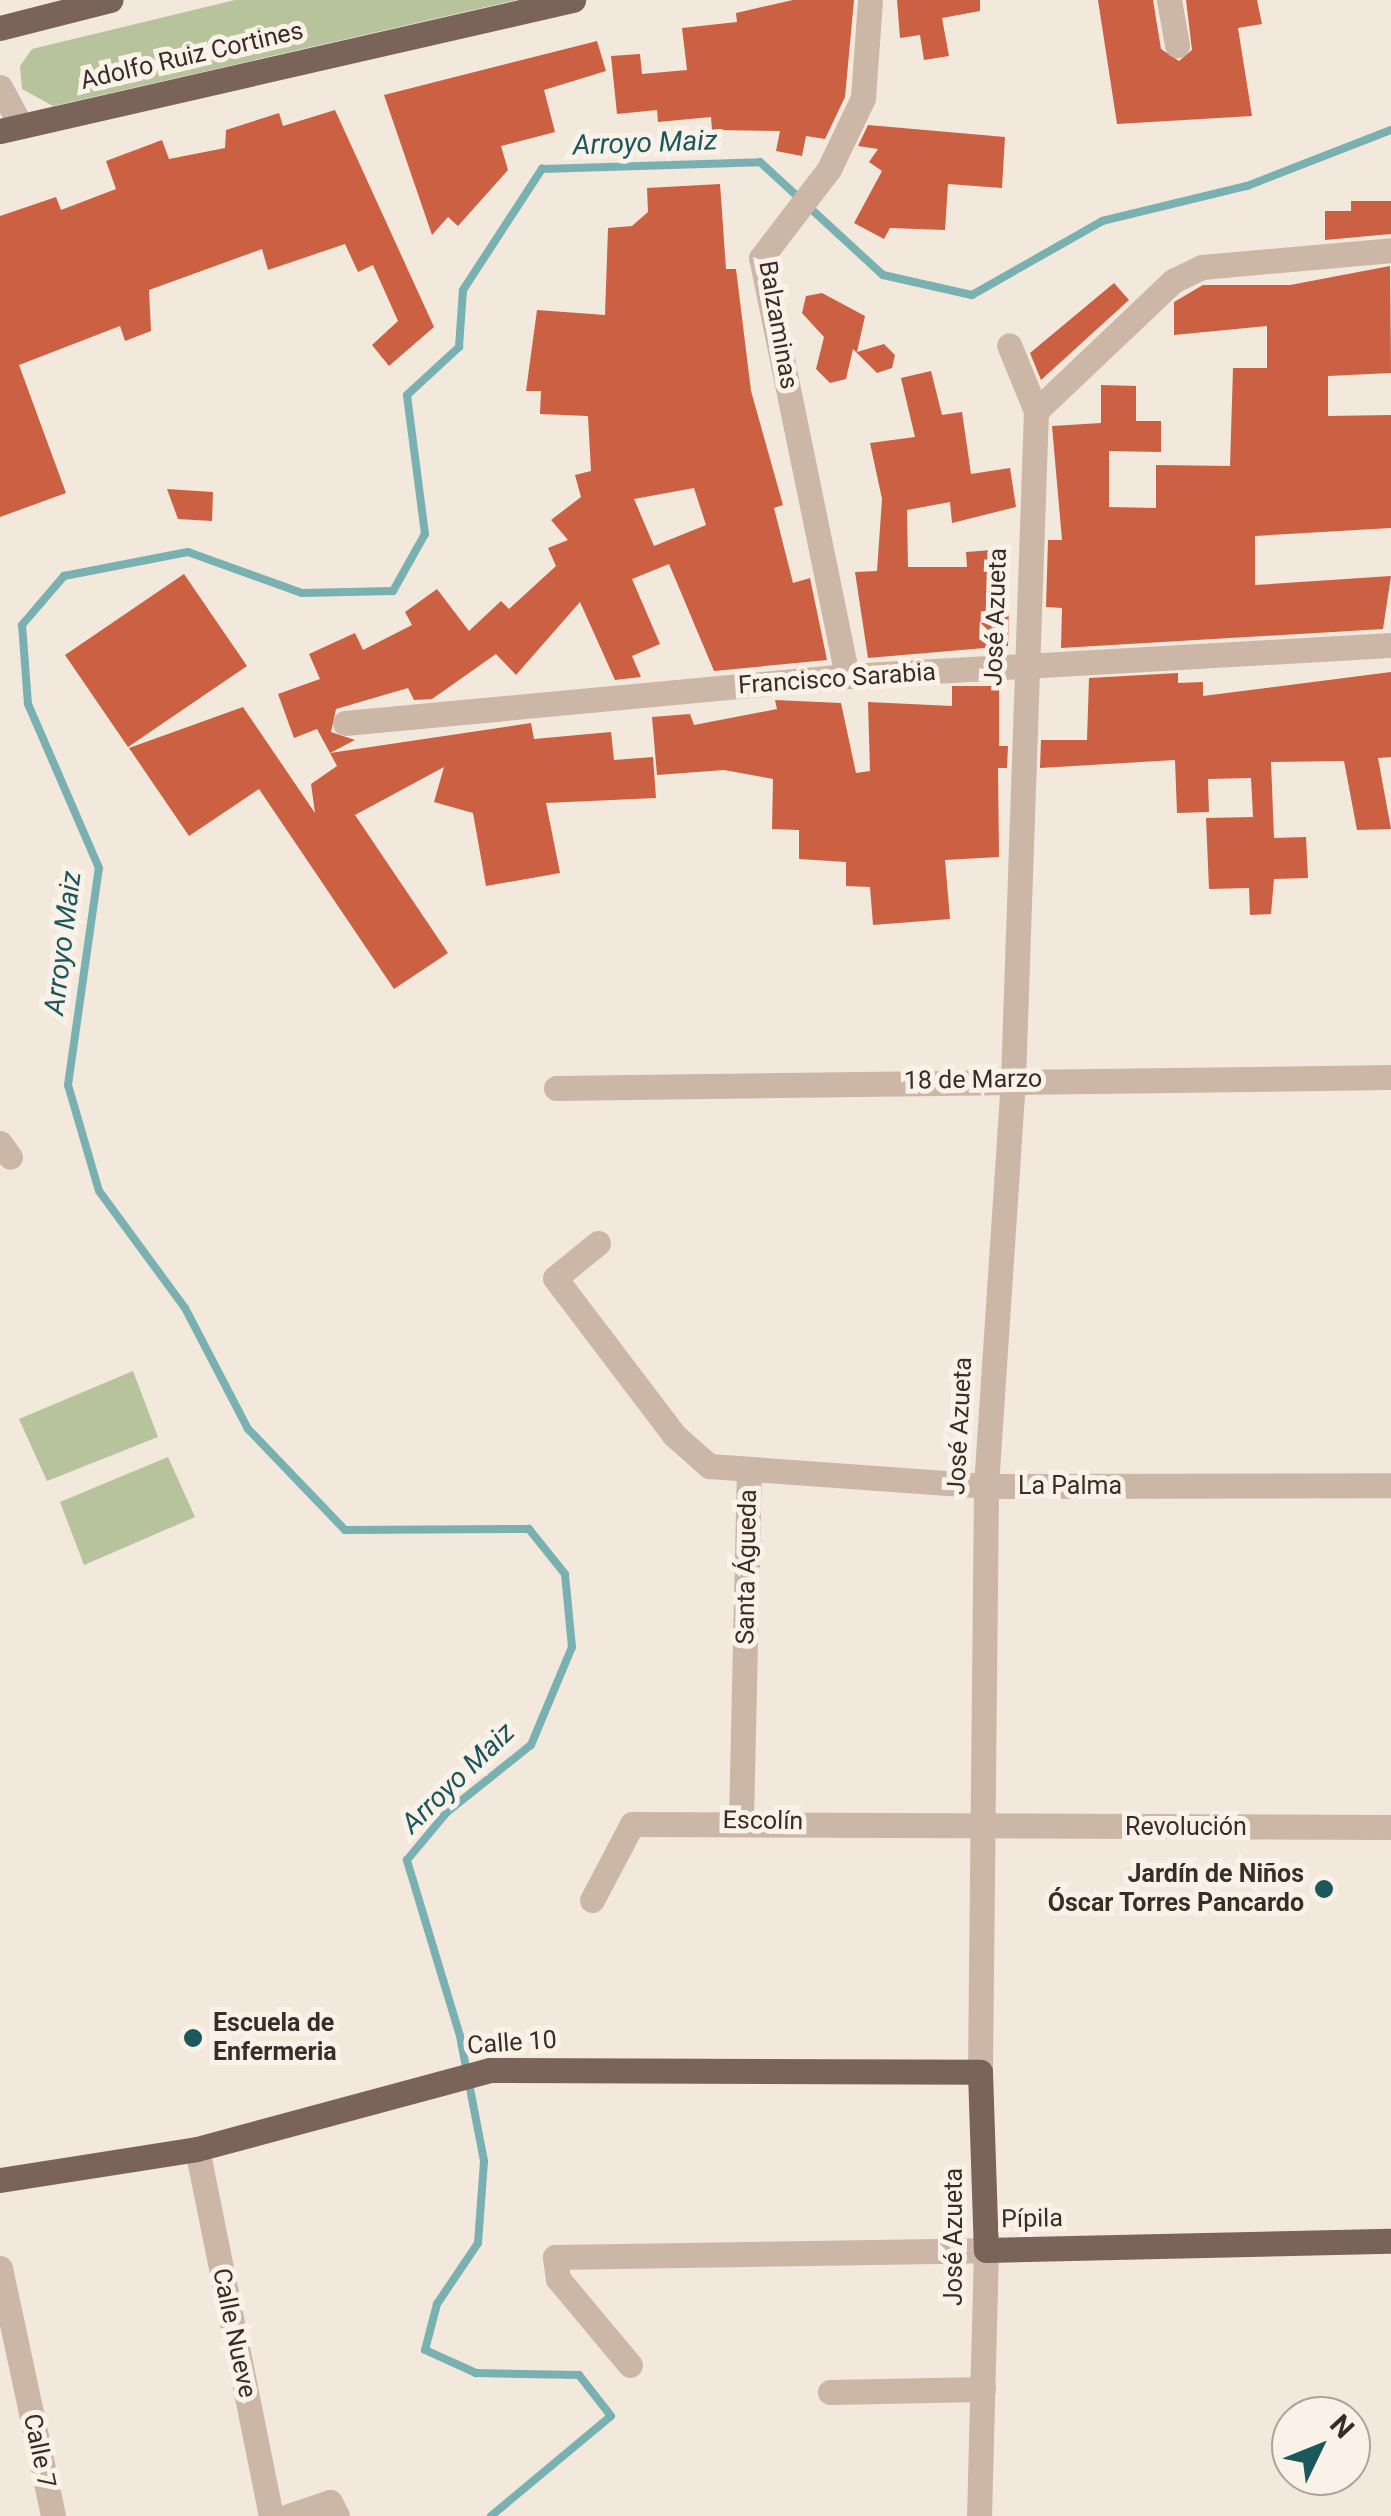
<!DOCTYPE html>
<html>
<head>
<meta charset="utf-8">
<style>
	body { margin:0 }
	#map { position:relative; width:1391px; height:2516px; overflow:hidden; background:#f3e8dc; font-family:Roboto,sans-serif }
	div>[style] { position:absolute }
	.green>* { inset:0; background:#b6c39b }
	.stream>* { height:8px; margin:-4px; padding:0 4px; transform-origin:4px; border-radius:4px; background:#79b0b1 }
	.building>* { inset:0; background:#cb6042 }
	.minor>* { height:25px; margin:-12.5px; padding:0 12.5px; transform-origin:12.5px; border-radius:12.5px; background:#ccb7a7 }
	.major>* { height:25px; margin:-12.5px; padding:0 12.5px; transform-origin:12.5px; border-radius:12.5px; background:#7a6358 }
	.dots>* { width:28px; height:28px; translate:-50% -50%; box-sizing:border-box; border:5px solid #faf2e8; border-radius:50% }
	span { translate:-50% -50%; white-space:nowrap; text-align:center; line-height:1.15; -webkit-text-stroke:10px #faf2e8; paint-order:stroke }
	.street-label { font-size:25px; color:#382d28 }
	.poi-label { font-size:25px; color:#382d28; font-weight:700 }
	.right { translate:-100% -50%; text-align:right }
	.left { translate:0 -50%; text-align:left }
	.water-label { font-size:28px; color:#1b585b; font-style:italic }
	.north { position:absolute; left:1271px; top:2396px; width:100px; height:100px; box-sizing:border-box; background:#faf2e8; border:2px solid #aca39b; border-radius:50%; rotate:47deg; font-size:28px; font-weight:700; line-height:40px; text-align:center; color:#382d28 }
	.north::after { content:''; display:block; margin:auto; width:35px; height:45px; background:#1b585b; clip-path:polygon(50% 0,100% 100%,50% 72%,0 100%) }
</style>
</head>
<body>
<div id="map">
	<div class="green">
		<div style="clip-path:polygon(235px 0,517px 0,53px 106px,22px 89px,20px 66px,32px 49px)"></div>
		<div style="clip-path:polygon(133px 1371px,158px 1437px,47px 1481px,19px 1419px)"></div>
		<div style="clip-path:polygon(168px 1457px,195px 1517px,84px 1565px,60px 1502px)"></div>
	</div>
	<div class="stream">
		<div style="left:491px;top:2516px;width:156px;rotate:-39.8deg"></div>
		<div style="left:611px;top:2416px;width:52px;rotate:-128deg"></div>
		<div style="left:579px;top:2375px;width:103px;rotate:-178.9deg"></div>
		<div style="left:476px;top:2373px;width:56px;rotate:-155.7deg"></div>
		<div style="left:425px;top:2350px;width:48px;rotate:-75.4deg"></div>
		<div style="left:437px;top:2304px;width:73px;rotate:-56.1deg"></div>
		<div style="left:478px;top:2243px;width:82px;rotate:-85.8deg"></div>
		<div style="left:484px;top:2161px;width:127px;rotate:-100.9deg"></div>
		<div style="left:460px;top:2036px;width:184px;rotate:-106.8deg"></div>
		<div style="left:407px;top:1860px;width:62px;rotate:-50.2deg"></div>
		<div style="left:447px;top:1812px;width:107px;rotate:-38.6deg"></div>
		<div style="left:531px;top:1745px;width:106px;rotate:-67.3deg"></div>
		<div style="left:572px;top:1647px;width:73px;rotate:-95.5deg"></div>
		<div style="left:565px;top:1574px;width:58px;rotate:-128.7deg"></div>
		<div style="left:529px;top:1529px;width:184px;rotate:179.7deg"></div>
		<div style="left:345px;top:1530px;width:140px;rotate:-133.8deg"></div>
		<div style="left:248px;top:1429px;width:136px;rotate:-117.5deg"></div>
		<div style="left:185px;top:1308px;width:145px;rotate:-126.3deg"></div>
		<div style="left:99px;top:1191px;width:110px;rotate:-106.3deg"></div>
		<div style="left:68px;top:1085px;width:219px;rotate:-81.9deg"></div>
		<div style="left:99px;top:868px;width:179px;rotate:-113.4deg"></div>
		<div style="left:28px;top:704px;width:79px;rotate:-94.3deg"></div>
		<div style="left:22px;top:625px;width:65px;rotate:-49.4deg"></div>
		<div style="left:64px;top:576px;width:126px;rotate:-11deg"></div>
		<div style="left:188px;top:552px;width:121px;rotate:19.8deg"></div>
		<div style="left:302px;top:593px;width:91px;rotate:-1.3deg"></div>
		<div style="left:393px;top:591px;width:65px;rotate:-60.7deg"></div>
		<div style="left:425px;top:534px;width:140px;rotate:-97.4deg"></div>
		<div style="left:407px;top:395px;width:71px;rotate:-42.7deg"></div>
		<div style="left:459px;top:347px;width:57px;rotate:-86deg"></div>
		<div style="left:463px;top:290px;width:145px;rotate:-56.9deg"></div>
		<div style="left:542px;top:169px;width:218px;rotate:-1.8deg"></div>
		<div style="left:760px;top:162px;width:167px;rotate:42.6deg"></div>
		<div style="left:883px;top:275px;width:91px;rotate:12.7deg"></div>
		<div style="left:972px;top:295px;width:150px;rotate:-29.6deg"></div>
		<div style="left:1102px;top:221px;width:149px;rotate:-13.6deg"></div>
		<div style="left:1247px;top:186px;width:155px;rotate:-21.3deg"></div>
	</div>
	<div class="building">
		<div style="clip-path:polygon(793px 0,854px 0,845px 97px,825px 139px,806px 136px,802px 156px,776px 151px,780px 131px,712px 130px,711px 117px,658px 122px,657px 110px,617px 114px,611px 56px,640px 54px,642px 74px,687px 70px,682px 28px,737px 22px,736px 13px)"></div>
		<div style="clip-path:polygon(897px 0,980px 0,980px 11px,942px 18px,949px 56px,924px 60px,920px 35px,900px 38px)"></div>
		<div style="clip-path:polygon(1098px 0,1153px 0,1161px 49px,1179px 61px,1192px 50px,1186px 0,1257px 0,1262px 24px,1238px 28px,1252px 116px,1117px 124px)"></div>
		<div style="clip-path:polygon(597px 41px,606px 71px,544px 90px,555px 132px,501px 146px,508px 170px,458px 226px,448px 217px,432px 235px,384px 95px)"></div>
		<div style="clip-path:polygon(335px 110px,434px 327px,389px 366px,372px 345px,398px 321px,373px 265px,358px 272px,345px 244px,268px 270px,262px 249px,149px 290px,151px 331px,125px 341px,120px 326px,19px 365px,66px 493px,0 517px,0 216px,56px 197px,61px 210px,116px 189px,106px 161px,162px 140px,169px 159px,225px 148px,226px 130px,279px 113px,283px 126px)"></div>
		<div style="clip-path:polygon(868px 125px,1005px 137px,1002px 188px,948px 184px,945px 230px,890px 228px,884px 239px,854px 223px,882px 171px,869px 162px,878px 149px,858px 146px)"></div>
		<div style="clip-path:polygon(evenodd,720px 184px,726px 269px,736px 269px,751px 391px,783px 505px,774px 508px,793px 583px,810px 578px,827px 660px,714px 671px,669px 564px,632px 579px,660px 644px,632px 656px,641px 677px,615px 680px,580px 602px,516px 675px,496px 654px,432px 699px,414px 700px,408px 688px,336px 709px,331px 732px,355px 740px,330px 753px,317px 729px,294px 738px,278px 694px,320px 679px,309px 654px,355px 633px,363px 650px,412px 625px,405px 612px,437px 589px,469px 631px,501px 601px,509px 609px,556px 566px,548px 548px,568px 540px,551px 520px,581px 497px,575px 475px,591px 471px,588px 416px,540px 414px,541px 391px,526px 391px,537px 310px,605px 315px,608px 228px,632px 226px,648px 212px,647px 188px,720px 184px,694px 488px,706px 525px,654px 546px,634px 499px,694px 488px)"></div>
		<div style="clip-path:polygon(1351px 201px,1391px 201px,1391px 234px,1325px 240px,1325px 211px,1351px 211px)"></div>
		<div style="clip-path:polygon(1390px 266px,1391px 373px,1328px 376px,1328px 416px,1391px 415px,1391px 528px,1255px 536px,1255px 585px,1391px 576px,1383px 629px,1061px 648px,1062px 608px,1046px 607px,1048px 540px,1062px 540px,1052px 426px,1101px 423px,1101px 385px,1136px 386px,1136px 421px,1161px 421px,1161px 452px,1109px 451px,1109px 507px,1156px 508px,1156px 465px,1230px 466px,1233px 368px,1267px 368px,1267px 326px,1174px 335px,1174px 302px,1203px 285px,1290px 285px)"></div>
		<div style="clip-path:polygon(1114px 283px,1129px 300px,1041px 380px,1030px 353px)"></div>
		<div style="clip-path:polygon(822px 293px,865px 316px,857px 352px,884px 344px,895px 355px,892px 368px,877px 373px,853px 349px,846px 379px,830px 383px,816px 369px,824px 337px,802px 313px,806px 296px)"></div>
		<div style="clip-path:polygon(931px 371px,942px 415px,962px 412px,971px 474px,1010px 468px,1016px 507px,952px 523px,950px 502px,907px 510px,908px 567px,967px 567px,966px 552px,992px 550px,996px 600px,1009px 603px,1008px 646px,868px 658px,855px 572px,877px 571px,882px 499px,870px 443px,915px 437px,901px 378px)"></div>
		<div style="clip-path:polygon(167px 489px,213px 492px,212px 521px,178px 519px)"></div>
		<div style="clip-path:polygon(184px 574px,247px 666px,128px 747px,65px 655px)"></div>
		<div style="clip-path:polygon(1391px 672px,1391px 757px,1378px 758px,1391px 829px,1357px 830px,1344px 761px,1271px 762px,1274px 838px,1306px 837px,1308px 878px,1274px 879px,1271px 914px,1250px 915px,1249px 888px,1209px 889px,1206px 818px,1253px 817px,1251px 778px,1208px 779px,1209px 812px,1177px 813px,1175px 760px,1040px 768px,1041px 740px,1087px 740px,1089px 678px,1178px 673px,1178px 683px,1203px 682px,1203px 696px)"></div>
		<div style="clip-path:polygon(952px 686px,999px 686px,999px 746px,1008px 746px,1007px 768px,998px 768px,999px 857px,945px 860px,950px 919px,873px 925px,870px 887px,846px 886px,846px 862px,799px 859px,799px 830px,772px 829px,773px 779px,724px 770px,657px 775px,652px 717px,690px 714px,694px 725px,777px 709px,775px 700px,841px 703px,856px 773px,870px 771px,868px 702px,952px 706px)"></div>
		<div style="clip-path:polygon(243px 707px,315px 813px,311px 784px,337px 766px,330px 753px,531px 723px,534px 739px,611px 732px,614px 760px,653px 757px,656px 798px,546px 803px,560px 873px,486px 886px,473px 813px,434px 802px,444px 767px,355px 815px,448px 953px,394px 989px,259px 789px,189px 836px,129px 748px)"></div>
	</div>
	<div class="minor">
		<div style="left:1169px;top:0;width:46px;rotate:79.9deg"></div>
		<div style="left:0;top:87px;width:44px;rotate:61.7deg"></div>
		<div style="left:1036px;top:411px;width:189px;rotate:-43.5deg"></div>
		<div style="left:1173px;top:281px;width:32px;rotate:-26deg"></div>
		<div style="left:1202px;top:267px;width:190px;rotate:-5.1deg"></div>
		<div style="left:847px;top:676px;width:427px;rotate:-101.6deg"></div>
		<div style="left:761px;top:258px;width:112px;rotate:-52.6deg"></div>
		<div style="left:829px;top:169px;width:79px;rotate:-64.4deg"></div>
		<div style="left:863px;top:98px;width:98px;rotate:-85.9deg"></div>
		<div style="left:345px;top:723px;width:504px;rotate:-5.35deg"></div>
		<div style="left:847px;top:676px;width:545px;rotate:-3.26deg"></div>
		<div style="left:556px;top:1088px;width:835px;rotate:-0.75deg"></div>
		<div style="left:0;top:1143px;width:17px;rotate:54deg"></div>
		<div style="left:598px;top:1243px;width:55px;rotate:140.9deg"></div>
		<div style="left:555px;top:1278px;width:197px;rotate:52.8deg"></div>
		<div style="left:674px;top:1435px;width:47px;rotate:41.5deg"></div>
		<div style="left:709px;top:1466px;width:278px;rotate:4.1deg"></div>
		<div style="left:986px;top:1486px;width:405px;rotate:-0.1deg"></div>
		<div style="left:741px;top:1819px;width:345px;rotate:-88.7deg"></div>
		<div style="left:592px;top:1900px;width:86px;rotate:-62.2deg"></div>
		<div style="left:632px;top:1824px;width:759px;rotate:0.23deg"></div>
		<div style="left:980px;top:2072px;width:586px;rotate:-89.41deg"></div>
		<div style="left:986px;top:1486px;width:408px;rotate:-86.2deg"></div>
		<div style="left:1013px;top:1079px;width:668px;rotate:-88.03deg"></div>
		<div style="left:1036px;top:411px;width:71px;rotate:-112.2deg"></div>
		<div style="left:197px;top:2149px;width:374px;rotate:78.6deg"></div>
		<div style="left:0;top:2268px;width:254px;rotate:77.9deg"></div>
		<div style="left:630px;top:2365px;width:112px;rotate:-129.9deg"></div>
		<div style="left:558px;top:2279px;width:22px;rotate:-98deg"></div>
		<div style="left:555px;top:2257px;width:431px;rotate:-0.9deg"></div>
		<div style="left:986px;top:2250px;width:266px;rotate:91.5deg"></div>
		<div style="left:830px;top:2392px;width:153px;rotate:-1.1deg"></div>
		<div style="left:288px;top:2516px;width:44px;rotate:-18.4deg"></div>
		<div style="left:330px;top:2502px;width:16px;rotate:63deg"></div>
	</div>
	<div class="major">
		<div style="left:0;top:28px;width:114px;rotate:-14.3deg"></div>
		<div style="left:0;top:131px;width:588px;rotate:-12.88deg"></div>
		<div style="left:0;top:2180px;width:199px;rotate:-8.9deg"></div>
		<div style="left:197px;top:2149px;width:303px;rotate:-15.1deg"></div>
		<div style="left:490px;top:2070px;width:490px;rotate:0.2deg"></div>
		<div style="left:980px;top:2072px;width:178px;rotate:88.1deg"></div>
		<div style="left:986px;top:2250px;width:405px;rotate:-1.3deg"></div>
	</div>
	<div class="dots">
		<div style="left:1324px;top:1889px;background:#1b585b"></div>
		<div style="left:193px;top:2038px;background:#1b585b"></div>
	</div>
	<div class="street-label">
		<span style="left:192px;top:56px;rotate:-13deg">Adolfo Ruiz Cortines</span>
		<span style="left:778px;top:325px;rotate:80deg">Balzaminas</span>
		<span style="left:996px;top:617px;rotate:-88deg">José Azueta</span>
		<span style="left:837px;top:679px;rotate:-4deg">Francisco Sarabia</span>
		<span style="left:973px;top:1080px;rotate:-1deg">18 de Marzo</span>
		<span style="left:960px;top:1426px;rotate:-87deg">José Azueta</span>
		<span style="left:1070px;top:1486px">La Palma</span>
		<span style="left:747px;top:1567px;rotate:-89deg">Santa Águeda</span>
		<span style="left:763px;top:1821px;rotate:1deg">Escolín</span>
		<span style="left:1186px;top:1827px">Revolución</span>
		<span style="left:512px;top:2043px;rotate:-4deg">Calle 10</span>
		<span style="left:1032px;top:2219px;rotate:-1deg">Pípila</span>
		<span style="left:954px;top:2237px;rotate:-90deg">José Azueta</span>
		<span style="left:234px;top:2333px;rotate:78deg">Calle Nueve</span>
		<span style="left:39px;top:2451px;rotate:78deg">Calle 7</span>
	</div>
	<div class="poi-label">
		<span class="right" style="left:1304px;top:1889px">Jardín de Niños<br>Óscar Torres Pancardo</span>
		<span class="left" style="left:213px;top:2038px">Escuela de<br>Enfermeria</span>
	</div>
	<div class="water-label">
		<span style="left:645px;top:143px;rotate:-2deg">Arroyo Maiz</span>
		<span style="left:63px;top:943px;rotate:-83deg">Arroyo Maiz</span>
		<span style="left:458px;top:1778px;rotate:-44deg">Arroyo Maiz</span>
	</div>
	<div class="north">N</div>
</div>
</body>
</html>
